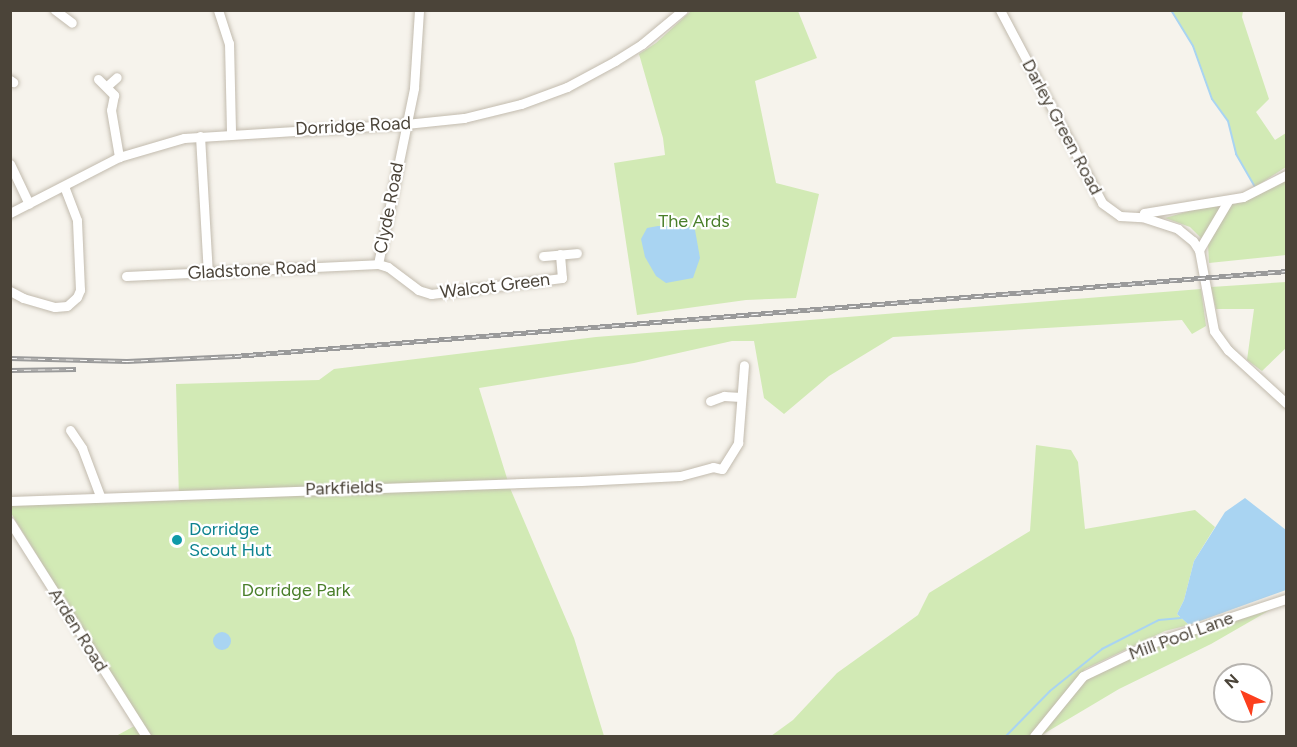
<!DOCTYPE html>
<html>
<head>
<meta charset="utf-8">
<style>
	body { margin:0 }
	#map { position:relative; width:1297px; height:747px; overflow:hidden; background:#f6f3ec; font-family:Figtree,sans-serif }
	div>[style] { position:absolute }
	.green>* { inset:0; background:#d2eab5 }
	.water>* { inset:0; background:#a9d4f2 }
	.round { border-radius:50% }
	.stream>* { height:2px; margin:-1px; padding:0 1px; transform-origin:1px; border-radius:1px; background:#a9d4f2 }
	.roads { filter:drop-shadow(0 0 2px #c2bbae) drop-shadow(0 0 2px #c2bbae) }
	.minor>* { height:9px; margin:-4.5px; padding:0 4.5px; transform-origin:4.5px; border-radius:4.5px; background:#fff }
	.rail>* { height:4.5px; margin-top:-2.25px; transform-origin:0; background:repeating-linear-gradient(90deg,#fff 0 7px,#9a9a9a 0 14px); box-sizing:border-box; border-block:2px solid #9a9a9a }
	.dots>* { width:16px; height:16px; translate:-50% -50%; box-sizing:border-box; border:3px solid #fff; border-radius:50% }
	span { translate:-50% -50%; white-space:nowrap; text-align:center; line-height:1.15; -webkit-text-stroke:4.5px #fff; paint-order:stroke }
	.street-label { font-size:18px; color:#4b4439 }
	.park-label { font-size:18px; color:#4a7f2a }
	.culture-label { font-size:18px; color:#0d838f }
	.left { translate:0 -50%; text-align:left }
	.frame { position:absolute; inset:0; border:12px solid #4b4439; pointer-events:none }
	.north { position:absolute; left:1213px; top:663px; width:60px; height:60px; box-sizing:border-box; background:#fff; border:2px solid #b7b4b0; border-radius:50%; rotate:316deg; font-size:16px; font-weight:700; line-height:24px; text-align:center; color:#4b4439 }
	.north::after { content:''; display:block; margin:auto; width:21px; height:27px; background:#fc3f1d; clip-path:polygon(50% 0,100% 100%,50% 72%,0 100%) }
</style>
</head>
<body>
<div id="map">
	<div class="green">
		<div style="clip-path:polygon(691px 11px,798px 11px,817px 58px,755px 81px,776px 183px,819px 194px,796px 298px,746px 300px,637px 315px,614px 163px,665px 155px,663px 138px,639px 54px,656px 43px)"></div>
		<div style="clip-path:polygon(1171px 11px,1243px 11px,1242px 17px,1269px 99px,1256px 112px,1275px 140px,1286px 133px,1286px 167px,1255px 187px,1236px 154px,1228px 121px,1212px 99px,1193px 46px)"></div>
		<div style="clip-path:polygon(1286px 178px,1286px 255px,1209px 263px,1208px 245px,1190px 227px,1165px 218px,1210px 205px,1235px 204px)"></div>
		<div style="clip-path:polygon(1286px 282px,1286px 348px,1262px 371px,1247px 360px,1254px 309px,1216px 309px,1211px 287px)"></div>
		<div style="clip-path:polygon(1201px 289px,1206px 326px,1192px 334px,1182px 320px,893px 337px,829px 376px,784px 414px,764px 398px,754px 341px,732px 341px,634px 363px,479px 388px,510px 488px,574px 638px,604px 736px,116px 736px,140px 723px,11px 513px,10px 505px,179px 500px,176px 384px,319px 380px,334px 369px,596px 337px)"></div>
		<div style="clip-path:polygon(1036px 445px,1071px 450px,1078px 462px,1085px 529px,1195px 510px,1215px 527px,1194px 561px,1184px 600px,1177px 614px,1189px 625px,1165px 631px,1085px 669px,1029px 736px,771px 736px,793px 720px,837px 673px,918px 615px,929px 593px,1030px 531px)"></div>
		<div style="clip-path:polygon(1270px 610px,1211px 644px,1119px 689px,1040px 736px,1085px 679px,1151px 647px)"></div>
	</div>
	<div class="water">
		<div style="clip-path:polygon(658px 226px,686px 226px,695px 230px,700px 258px,693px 278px,666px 283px,656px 276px,645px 257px,641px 239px,647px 228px)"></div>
		<div style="clip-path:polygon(1245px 498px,1286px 530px,1286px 590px,1189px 625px,1177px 614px,1184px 600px,1194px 561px,1225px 512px)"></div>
		<div class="round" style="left:213px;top:632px;width:18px;height:18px"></div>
	</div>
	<div class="stream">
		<div style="left:1171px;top:10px;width:42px;rotate:58.6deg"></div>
		<div style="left:1193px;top:46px;width:56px;rotate:70.3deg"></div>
		<div style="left:1212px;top:99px;width:27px;rotate:54deg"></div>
		<div style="left:1228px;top:121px;width:34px;rotate:76deg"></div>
		<div style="left:1236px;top:154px;width:38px;rotate:60deg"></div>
		<div style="left:1006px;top:736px;width:63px;rotate:-45.6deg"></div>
		<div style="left:1050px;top:691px;width:67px;rotate:-38.9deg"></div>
		<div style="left:1102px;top:649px;width:64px;rotate:-27deg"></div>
		<div style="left:1159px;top:620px;width:22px;rotate:-5deg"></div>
	</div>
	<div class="roads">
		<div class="minor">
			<div style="left:55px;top:10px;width:21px;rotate:37deg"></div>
			<div style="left:218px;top:10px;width:35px;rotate:72deg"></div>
			<div style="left:229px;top:43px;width:91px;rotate:88.7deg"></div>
			<div style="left:1000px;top:10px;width:218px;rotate:62.1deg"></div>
			<div style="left:1102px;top:203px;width:22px;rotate:36deg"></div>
			<div style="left:1120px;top:216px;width:22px;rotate:3deg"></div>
			<div style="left:1142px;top:217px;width:38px;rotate:18deg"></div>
			<div style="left:1178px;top:229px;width:19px;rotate:39deg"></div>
			<div style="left:1193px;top:241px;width:11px;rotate:56deg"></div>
			<div style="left:1199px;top:250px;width:82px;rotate:79.5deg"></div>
			<div style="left:1214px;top:331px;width:24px;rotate:54deg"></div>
			<div style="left:1228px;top:350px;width:79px;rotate:42.4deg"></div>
			<div style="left:98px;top:79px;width:23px;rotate:45deg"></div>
			<div style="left:114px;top:95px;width:15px;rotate:101deg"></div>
			<div style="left:111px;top:110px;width:48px;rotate:80.3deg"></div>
			<div style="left:10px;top:80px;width:4px;rotate:34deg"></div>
			<div style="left:107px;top:86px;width:13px;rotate:-42deg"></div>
			<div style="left:200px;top:136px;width:137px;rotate:86.7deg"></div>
			<div style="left:10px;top:164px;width:44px;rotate:64.6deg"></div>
			<div style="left:10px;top:213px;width:123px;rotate:-27.2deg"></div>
			<div style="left:119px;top:157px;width:68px;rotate:-16.3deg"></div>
			<div style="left:184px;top:138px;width:222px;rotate:-3.6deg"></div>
			<div style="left:406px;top:124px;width:58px;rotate:-5.9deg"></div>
			<div style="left:464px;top:118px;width:59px;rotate:-13.8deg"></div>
			<div style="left:521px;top:104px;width:49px;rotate:-20.3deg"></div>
			<div style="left:567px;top:87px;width:55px;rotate:-28.4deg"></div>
			<div style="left:615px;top:61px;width:32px;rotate:-32deg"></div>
			<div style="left:642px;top:44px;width:53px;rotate:-39.7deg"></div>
			<div style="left:1142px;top:217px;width:4px;rotate:-63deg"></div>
			<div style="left:1144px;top:213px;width:100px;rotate:-9.2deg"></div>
			<div style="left:1243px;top:197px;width:48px;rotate:-27.1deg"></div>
			<div style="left:1199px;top:250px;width:57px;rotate:-59.4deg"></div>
			<div style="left:543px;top:256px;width:34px;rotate:-5deg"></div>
			<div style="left:378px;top:264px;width:180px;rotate:-78.4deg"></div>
			<div style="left:414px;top:88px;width:78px;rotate:-86.3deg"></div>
			<div style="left:126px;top:276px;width:252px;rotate:-2.7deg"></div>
			<div style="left:378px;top:264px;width:10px;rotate:17deg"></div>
			<div style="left:388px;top:267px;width:38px;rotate:37deg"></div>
			<div style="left:418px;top:290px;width:14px;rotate:17deg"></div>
			<div style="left:431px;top:294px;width:132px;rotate:-7deg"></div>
			<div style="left:562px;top:278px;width:24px;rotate:-95deg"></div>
			<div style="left:10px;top:291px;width:15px;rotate:28deg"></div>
			<div style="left:23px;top:298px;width:33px;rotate:16deg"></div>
			<div style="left:55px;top:307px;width:12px;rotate:-5deg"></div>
			<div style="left:67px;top:306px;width:13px;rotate:-42deg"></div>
			<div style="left:77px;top:297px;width:8px;rotate:-67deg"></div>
			<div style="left:80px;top:290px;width:70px;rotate:-92.5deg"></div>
			<div style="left:77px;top:220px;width:36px;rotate:-111deg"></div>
			<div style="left:710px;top:401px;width:15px;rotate:-20deg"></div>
			<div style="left:724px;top:396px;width:17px;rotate:3deg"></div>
			<div style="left:70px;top:430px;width:22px;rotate:56deg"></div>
			<div style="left:82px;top:448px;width:51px;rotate:69.4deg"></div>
			<div style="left:10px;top:501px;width:571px;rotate:-2.01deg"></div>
			<div style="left:581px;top:481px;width:99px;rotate:-2.9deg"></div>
			<div style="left:680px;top:476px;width:34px;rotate:-15deg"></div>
			<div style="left:713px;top:467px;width:9px;rotate:13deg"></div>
			<div style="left:722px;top:469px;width:31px;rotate:-58deg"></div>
			<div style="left:738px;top:443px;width:78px;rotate:-85.6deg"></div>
			<div style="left:10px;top:522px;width:254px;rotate:57.6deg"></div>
			<div style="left:1034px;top:736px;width:77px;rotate:-50.8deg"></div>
			<div style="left:1083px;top:676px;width:76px;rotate:-25.6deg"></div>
			<div style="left:1152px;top:643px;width:141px;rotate:-18.2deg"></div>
		</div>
	</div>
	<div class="rail">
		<div style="left:10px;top:358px;width:117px;rotate:1.5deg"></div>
		<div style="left:127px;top:361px;width:108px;rotate:-2.7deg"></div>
		<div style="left:235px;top:356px;width:1054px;rotate:-4.62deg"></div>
		<div style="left:10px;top:370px;width:66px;rotate:-0.9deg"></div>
	</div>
	<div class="dots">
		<div style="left:177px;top:540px;background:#0f9aa8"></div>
	</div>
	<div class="street-label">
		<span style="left:353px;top:126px;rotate:-3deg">Dorridge Road</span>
		<span style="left:1062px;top:127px;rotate:62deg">Darley Green Road</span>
		<span style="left:389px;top:208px;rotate:-79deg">Clyde Road</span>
		<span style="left:252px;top:270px;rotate:-3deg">Gladstone Road</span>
		<span style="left:495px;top:286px;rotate:-7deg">Walcot Green</span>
		<span style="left:344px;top:488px;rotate:-2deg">Parkfields</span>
		<span style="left:78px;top:630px;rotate:58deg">Arden Road</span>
		<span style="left:1181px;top:636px;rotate:-20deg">Mill Pool Lane</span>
	</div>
	<div class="park-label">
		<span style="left:694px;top:221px">The Ards</span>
		<span style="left:296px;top:590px">Dorridge Park</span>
	</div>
	<div class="culture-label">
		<span class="left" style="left:189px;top:540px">Dorridge<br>Scout Hut</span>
	</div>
	<div class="frame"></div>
	<div class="north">N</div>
</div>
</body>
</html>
